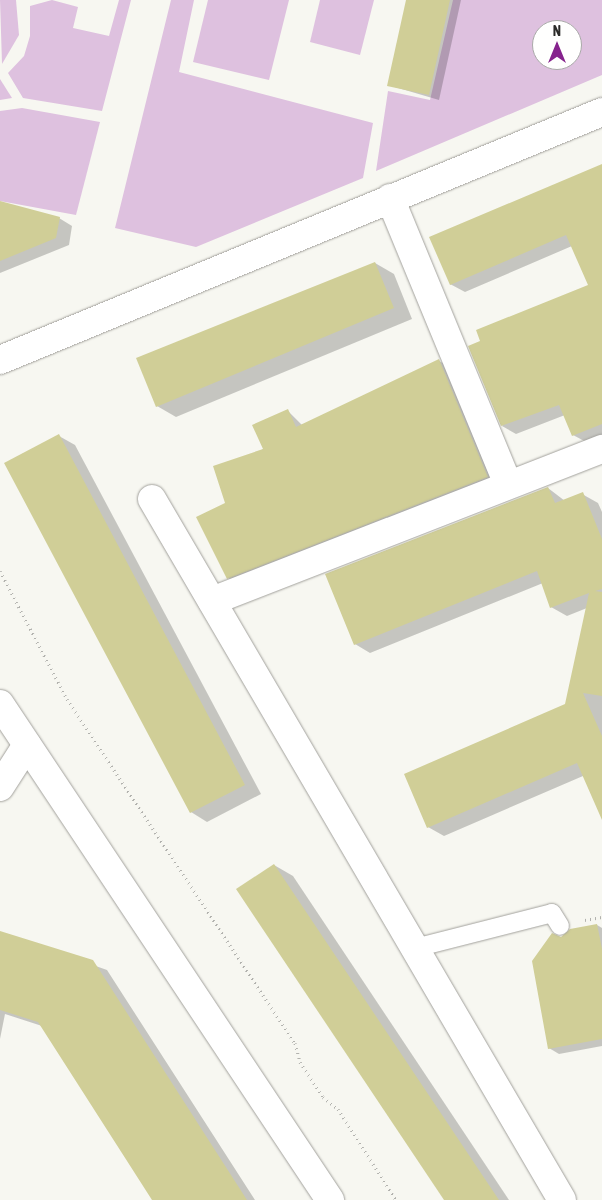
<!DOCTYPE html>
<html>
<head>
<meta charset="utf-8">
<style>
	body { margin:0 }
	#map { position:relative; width:602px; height:1200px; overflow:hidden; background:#f7f7f1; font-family:"Asap Condensed",sans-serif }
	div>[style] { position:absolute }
	.green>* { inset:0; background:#dec1df }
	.shadow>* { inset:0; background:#0003 }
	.building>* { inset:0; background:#d0ce97 }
	.path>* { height:3px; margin-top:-1.5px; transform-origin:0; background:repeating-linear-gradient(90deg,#b2b2ae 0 1px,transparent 0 5px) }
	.roads { filter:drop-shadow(0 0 1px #a2a19c) drop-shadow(0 0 1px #a2a19c) }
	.lane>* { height:18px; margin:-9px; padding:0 9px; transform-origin:9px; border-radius:9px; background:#fff }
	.street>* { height:28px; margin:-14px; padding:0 14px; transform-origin:14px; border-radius:14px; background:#fff }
	.secondary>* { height:28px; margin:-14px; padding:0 14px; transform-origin:14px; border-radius:14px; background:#fff }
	span { translate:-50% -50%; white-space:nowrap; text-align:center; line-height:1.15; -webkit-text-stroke:5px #fffffe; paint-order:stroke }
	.north { position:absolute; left:532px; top:20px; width:50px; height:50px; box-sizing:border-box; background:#fffffe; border:1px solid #aaaaa9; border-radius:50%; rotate:0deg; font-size:14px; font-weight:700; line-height:20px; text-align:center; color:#2b2b29 }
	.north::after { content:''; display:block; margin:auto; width:18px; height:22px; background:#86238d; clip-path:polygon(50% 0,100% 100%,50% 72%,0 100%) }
</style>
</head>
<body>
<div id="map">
	<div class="green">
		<div style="clip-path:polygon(0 0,16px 0,19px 35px,2px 64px)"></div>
		<div style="clip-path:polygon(52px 0,78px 7px,73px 28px,109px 36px,119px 0,131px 0,102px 111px,23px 98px,8px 73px,24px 56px,30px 36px,30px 6px)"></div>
		<div style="clip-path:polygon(171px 0,194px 0,179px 72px,373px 123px,363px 178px,196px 247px,115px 228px)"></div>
		<div style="clip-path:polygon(208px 0,289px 0,269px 80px,193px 62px)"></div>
		<div style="clip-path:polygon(320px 0,374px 0,360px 55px,310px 42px)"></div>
		<div style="clip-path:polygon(evenodd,453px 0,602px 0,602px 75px,376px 171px,388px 91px,430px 100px,453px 0,542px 30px,572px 30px,572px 60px,542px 60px,542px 30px)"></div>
		<div style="clip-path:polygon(0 79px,12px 98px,0 100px)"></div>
		<div style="clip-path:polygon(22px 108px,100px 122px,76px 215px,0 201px,0 111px)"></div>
	</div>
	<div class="shadow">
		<div style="clip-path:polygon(407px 0,461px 0,439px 100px,388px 85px)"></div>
		<div style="clip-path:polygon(602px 165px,602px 437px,588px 443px,573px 435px,565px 415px,516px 434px,502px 426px,590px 286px,572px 246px,465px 292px,450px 284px)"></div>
		<div style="clip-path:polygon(0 210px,59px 218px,72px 226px,69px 245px,0 273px)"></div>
		<div style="clip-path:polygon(375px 263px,394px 274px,412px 319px,176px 417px,157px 406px)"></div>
		<div style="clip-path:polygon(439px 361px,451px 367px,498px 483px,239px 584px,228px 578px,227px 503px,288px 411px,302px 425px)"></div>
		<div style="clip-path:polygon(59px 436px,75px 445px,261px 794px,207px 822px,191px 812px)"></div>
		<div style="clip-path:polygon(548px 488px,565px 501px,582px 494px,598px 503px,602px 512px,602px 795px,583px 776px,444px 836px,428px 827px,566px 705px,587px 608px,567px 616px,551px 607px,543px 583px,370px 653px,355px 644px)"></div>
		<div style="clip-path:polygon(274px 865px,293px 876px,509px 1200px,445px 1200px)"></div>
		<div style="clip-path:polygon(597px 925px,602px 928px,602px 1046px,559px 1054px,549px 1048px,561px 938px)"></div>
		<div style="clip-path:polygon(0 932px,107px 970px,255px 1200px,154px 1200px,42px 1026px,5px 1014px,0 1039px)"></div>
	</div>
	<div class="building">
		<div style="clip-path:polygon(406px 0,450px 0,429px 95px,387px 86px)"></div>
		<div style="clip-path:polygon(602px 164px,602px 424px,572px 436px,559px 405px,501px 426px,468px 346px,480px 341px,476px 330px,588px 285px,566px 235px,450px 285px,429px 237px)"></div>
		<div style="clip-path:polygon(0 201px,60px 217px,56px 238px,0 261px)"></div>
		<div style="clip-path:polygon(375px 262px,394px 308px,156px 407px,136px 358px)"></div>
		<div style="clip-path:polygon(439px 359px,488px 477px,227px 579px,196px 517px,225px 503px,213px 466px,263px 449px,252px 425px,288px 409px,296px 427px)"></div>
		<div style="clip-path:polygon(59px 434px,245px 785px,190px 813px,4px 463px)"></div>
		<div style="clip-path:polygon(548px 487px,555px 503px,583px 492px,602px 539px,602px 589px,595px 591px,602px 592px,602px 696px,583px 693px,602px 736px,602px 820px,577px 763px,427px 828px,404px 774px,565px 704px,589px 593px,550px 608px,537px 571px,354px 645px,325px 574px)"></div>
		<div style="clip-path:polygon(274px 864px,499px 1200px,444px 1200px,236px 889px)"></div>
		<div style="clip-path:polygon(597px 924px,602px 949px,602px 1039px,548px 1049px,532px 961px,552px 933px,561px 937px,570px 929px)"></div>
		<div style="clip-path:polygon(0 931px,93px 960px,247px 1200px,152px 1200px,38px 1022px,0 1010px)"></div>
	</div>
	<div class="path">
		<div style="left:0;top:571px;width:144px;rotate:62.4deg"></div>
		<div style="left:67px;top:699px;width:413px;rotate:56.5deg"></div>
		<div style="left:295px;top:1043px;width:20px;rotate:75deg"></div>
		<div style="left:300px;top:1062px;width:42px;rotate:56.7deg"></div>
		<div style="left:323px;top:1097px;width:19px;rotate:39deg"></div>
		<div style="left:338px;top:1109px;width:108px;rotate:57.5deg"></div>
		<div style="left:585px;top:920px;width:17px;rotate:-10deg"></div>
	</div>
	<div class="roads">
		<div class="lane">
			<div style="left:415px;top:948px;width:141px;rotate:-14.3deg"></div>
			<div style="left:552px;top:913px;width:15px;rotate:58deg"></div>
		</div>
		<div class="street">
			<div style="left:390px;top:198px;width:310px;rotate:67.6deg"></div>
			<div style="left:0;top:360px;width:651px;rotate:-22.39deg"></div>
			<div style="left:152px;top:499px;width:812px;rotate:59.68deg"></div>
			<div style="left:212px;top:601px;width:419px;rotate:-21.3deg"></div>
			<div style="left:0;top:787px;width:50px;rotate:-57.3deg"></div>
		</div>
		<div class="secondary">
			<div style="left:0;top:704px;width:596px;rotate:56.36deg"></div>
		</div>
	</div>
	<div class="north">N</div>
</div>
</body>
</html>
